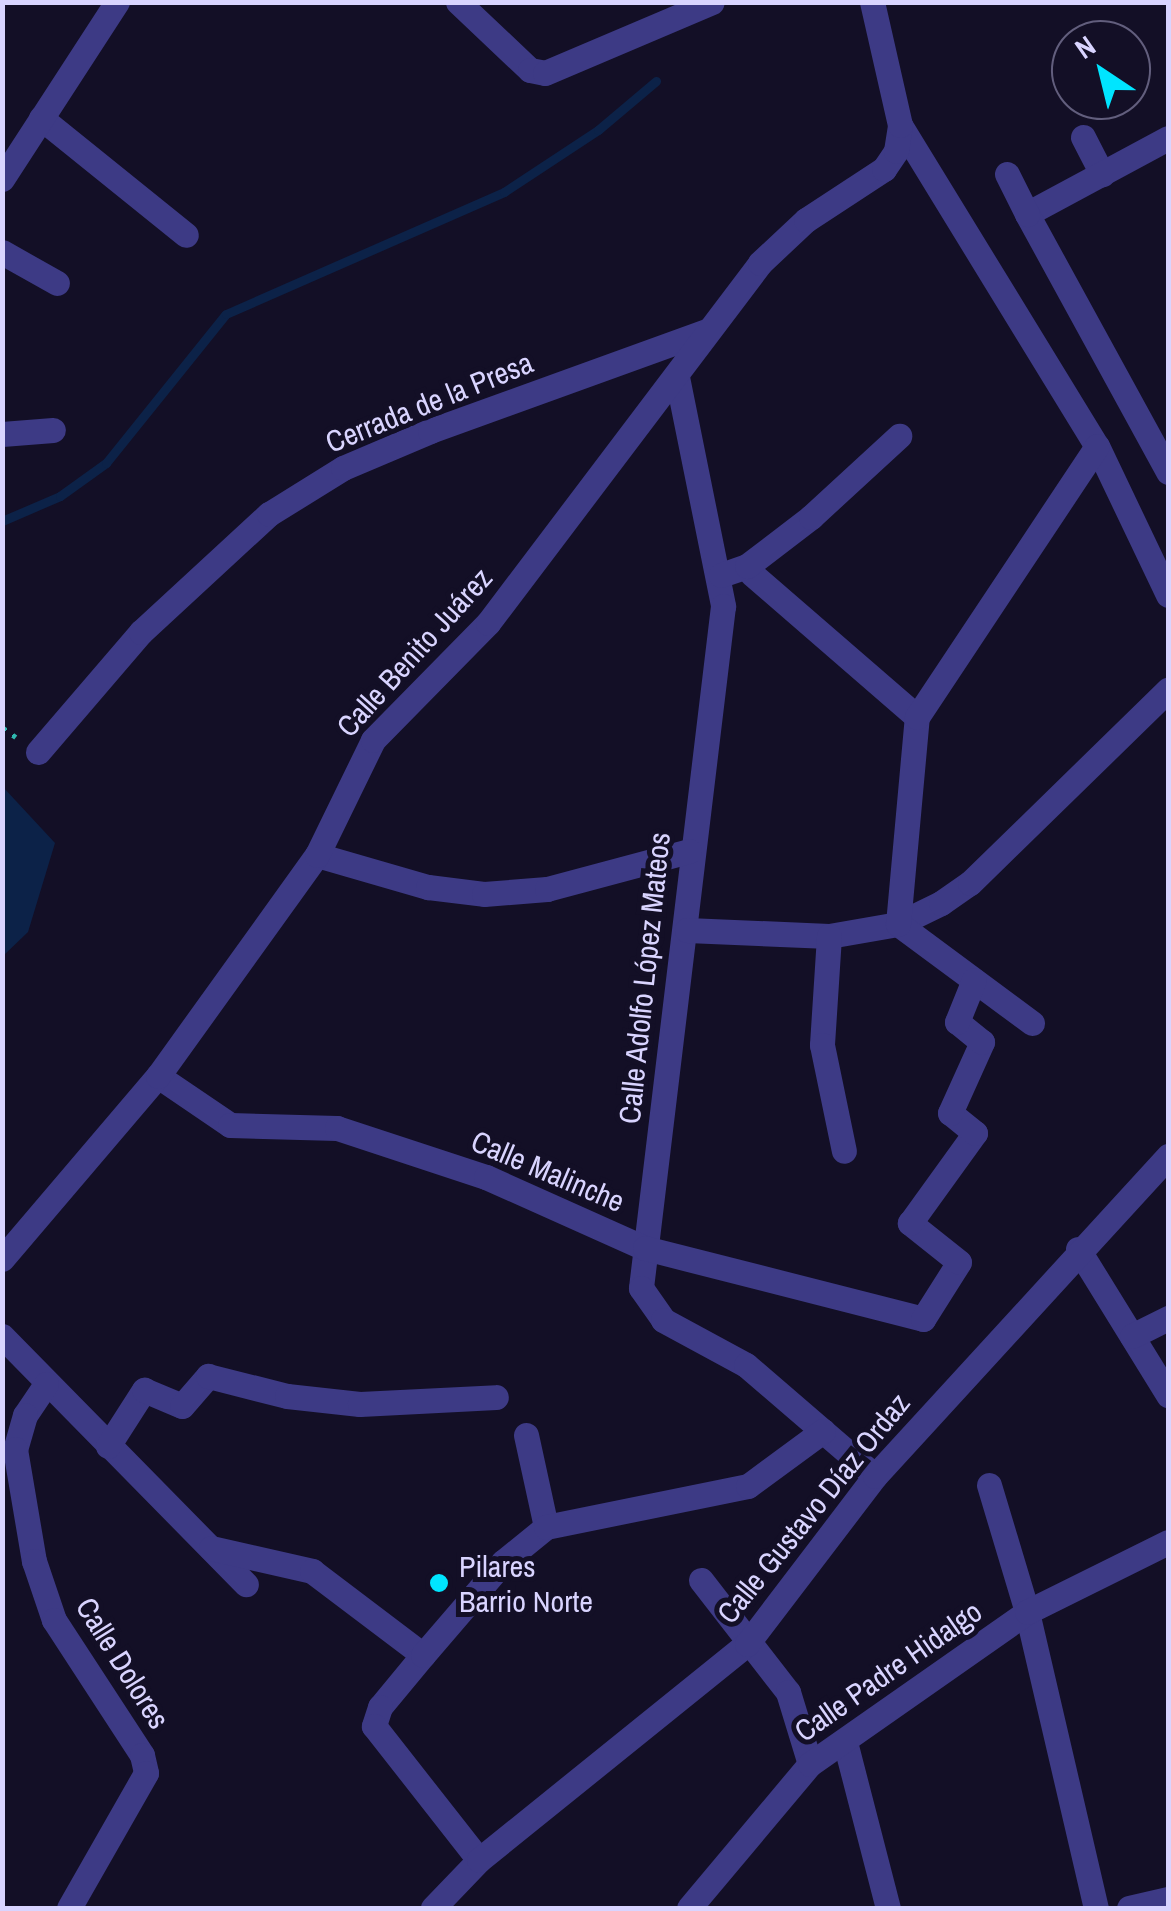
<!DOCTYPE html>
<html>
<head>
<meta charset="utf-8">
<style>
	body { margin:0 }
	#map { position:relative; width:1171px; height:1911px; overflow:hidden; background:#130f26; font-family:"Archivo Narrow",sans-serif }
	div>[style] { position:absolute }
	.water>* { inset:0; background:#0c2248 }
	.stream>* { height:9px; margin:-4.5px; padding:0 4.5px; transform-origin:4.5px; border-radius:4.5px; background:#0c2248 }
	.path>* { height:5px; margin-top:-2.5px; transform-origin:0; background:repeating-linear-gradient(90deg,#2fb8b0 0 5px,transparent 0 13px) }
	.minor>* { height:25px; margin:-12.5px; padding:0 12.5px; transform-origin:12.5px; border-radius:12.5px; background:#3d3a85 }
	.dots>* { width:28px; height:28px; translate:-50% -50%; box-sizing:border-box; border:5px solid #130f26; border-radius:50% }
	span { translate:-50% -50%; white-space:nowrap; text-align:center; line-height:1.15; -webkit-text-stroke:10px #130f26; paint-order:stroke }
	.street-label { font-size:30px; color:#d9d4ff }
	.poi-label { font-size:30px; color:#d9d4ff }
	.left { translate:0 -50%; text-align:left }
	.frame { position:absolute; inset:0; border:5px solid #d9d4ff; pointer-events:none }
	.north { position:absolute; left:1051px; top:20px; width:100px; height:100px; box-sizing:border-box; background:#130f26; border:2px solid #625e7d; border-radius:50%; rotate:325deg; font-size:28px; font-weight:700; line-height:40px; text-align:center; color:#d9d4ff }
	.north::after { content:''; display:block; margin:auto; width:35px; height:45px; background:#00e5ff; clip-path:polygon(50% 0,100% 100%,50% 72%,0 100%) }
</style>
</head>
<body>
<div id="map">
	<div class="water">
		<div style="clip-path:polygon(3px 787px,55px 843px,28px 932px,3px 956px)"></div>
	</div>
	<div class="stream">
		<div style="left:2px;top:521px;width:63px;rotate:-23.3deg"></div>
		<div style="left:60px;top:496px;width:57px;rotate:-35.7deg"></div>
		<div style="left:106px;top:463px;width:191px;rotate:-51.2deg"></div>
		<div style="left:226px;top:314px;width:304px;rotate:-23.7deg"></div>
		<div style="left:504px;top:192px;width:113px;rotate:-33.4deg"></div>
		<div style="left:598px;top:130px;width:76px;rotate:-40.2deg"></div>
	</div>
	<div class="path">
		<div style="left:2px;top:727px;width:17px;rotate:36deg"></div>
	</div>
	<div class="minor">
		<div style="left:458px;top:2px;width:99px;rotate:43.4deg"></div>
		<div style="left:530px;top:70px;width:15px;rotate:11deg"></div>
		<div style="left:545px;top:73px;width:181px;rotate:-23deg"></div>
		<div style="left:41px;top:118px;width:186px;rotate:38.9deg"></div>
		<div style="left:900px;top:125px;width:377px;rotate:58.5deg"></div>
		<div style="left:1097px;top:446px;width:165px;rotate:64.5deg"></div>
		<div style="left:1083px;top:137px;width:42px;rotate:62.8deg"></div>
		<div style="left:1168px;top:138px;width:160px;rotate:151.7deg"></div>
		<div style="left:1027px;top:214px;width:294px;rotate:61.3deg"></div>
		<div style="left:1007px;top:174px;width:45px;rotate:63.4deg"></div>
		<div style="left:2px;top:179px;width:211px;rotate:-57deg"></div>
		<div style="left:2px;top:252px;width:63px;rotate:29.4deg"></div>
		<div style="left:677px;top:377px;width:234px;rotate:78.6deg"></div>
		<div style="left:723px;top:606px;width:687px;rotate:96.86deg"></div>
		<div style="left:641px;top:1288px;width:39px;rotate:55deg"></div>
		<div style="left:663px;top:1320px;width:94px;rotate:28.5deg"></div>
		<div style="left:746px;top:1365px;width:170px;rotate:40.7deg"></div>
		<div style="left:2px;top:434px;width:51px;rotate:-4.5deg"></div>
		<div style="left:752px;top:574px;width:218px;rotate:40.9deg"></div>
		<div style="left:721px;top:575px;width:28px;rotate:-19deg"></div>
		<div style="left:747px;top:566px;width:81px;rotate:-37.4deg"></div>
		<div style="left:811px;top:517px;width:120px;rotate:-42.6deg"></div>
		<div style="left:38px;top:752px;width:158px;rotate:-49.4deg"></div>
		<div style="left:141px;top:632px;width:174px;rotate:-42.7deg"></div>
		<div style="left:269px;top:514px;width:87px;rotate:-31.9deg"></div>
		<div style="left:343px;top:468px;width:95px;rotate:-23deg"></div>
		<div style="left:430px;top:431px;width:294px;rotate:-19.9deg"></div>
		<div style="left:317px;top:855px;width:116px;rotate:16.1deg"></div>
		<div style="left:428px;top:887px;width:56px;rotate:7.1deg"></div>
		<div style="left:484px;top:894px;width:63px;rotate:-4.5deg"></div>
		<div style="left:547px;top:889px;width:147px;rotate:-15deg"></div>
		<div style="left:687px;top:930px;width:142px;rotate:2.4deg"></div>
		<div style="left:829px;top:936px;width:70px;rotate:-9.9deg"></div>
		<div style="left:898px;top:924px;width:48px;rotate:-26deg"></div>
		<div style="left:941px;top:903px;width:35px;rotate:-35deg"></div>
		<div style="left:970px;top:883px;width:277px;rotate:-44.3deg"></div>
		<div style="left:829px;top:936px;width:109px;rotate:93.7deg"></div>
		<div style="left:822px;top:1045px;width:108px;rotate:78.3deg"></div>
		<div style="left:1032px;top:1023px;width:167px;rotate:-143.5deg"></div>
		<div style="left:898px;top:924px;width:208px;rotate:-84.8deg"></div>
		<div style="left:917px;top:717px;width:325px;rotate:-56.4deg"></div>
		<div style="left:158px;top:1076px;width:87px;rotate:34.2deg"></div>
		<div style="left:230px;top:1125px;width:107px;rotate:1.6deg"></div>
		<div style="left:337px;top:1128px;width:157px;rotate:18.2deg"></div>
		<div style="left:486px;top:1177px;width:174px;rotate:24.1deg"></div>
		<div style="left:645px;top:1248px;width:287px;rotate:14.3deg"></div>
		<div style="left:923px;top:1319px;width:67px;rotate:-57.7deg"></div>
		<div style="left:959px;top:1262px;width:63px;rotate:-141.5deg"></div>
		<div style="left:910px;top:1223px;width:111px;rotate:-54.2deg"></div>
		<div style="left:975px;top:1133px;width:32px;rotate:-141deg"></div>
		<div style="left:950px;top:1113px;width:78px;rotate:-65.7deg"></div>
		<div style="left:982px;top:1042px;width:32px;rotate:-141deg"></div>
		<div style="left:957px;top:1022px;width:45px;rotate:-68deg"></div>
		<div style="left:1078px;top:1249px;width:172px;rotate:58.3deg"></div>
		<div style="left:2px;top:1259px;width:240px;rotate:-49.6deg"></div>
		<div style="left:158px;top:1076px;width:272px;rotate:-54.3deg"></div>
		<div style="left:317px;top:855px;width:128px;rotate:-64deg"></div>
		<div style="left:373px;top:740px;width:164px;rotate:-45.5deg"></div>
		<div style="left:488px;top:623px;width:451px;rotate:-52.9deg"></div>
		<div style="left:760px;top:263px;width:63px;rotate:-43.1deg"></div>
		<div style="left:806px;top:220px;width:93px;rotate:-33.2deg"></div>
		<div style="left:884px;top:169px;width:22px;rotate:-56deg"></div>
		<div style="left:896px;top:151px;width:26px;rotate:-81deg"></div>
		<div style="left:900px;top:125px;width:126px;rotate:-102.8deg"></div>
		<div style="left:2px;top:1336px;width:348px;rotate:45.5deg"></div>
		<div style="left:1132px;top:1336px;width:40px;rotate:-26.6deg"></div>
		<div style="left:46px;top:1384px;width:37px;rotate:124deg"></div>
		<div style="left:25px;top:1415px;width:35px;rotate:106deg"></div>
		<div style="left:15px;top:1449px;width:114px;rotate:80.4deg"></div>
		<div style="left:34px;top:1561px;width:62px;rotate:71.3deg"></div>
		<div style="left:54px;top:1620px;width:161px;rotate:56.9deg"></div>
		<div style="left:142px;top:1755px;width:18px;rotate:77deg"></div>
		<div style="left:146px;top:1773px;width:155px;rotate:119.7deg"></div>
		<div style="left:526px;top:1435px;width:94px;rotate:77.7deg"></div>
		<div style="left:108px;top:1446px;width:67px;rotate:-57.3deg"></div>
		<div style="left:144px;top:1390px;width:41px;rotate:22.8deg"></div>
		<div style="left:182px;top:1406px;width:40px;rotate:-49deg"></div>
		<div style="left:208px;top:1376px;width:81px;rotate:14.2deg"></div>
		<div style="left:287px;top:1396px;width:73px;rotate:6.3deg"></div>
		<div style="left:360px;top:1404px;width:136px;rotate:-2.9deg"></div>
		<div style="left:989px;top:1485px;width:133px;rotate:73.3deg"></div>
		<div style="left:1027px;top:1612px;width:304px;rotate:76.9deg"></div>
		<div style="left:211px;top:1548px;width:104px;rotate:12.8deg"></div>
		<div style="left:312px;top:1571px;width:139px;rotate:37.1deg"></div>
		<div style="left:423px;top:1655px;width:67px;rotate:129.6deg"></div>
		<div style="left:380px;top:1707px;width:20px;rotate:108deg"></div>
		<div style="left:374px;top:1726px;width:170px;rotate:51.9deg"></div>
		<div style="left:701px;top:1580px;width:142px;rotate:52.2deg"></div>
		<div style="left:788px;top:1692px;width:75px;rotate:73deg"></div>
		<div style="left:423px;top:1655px;width:123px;rotate:-49.3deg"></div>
		<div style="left:503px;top:1562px;width:55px;rotate:-39.1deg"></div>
		<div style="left:546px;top:1527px;width:206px;rotate:-11.5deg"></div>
		<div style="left:748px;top:1486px;width:93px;rotate:-36.3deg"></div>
		<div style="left:845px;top:1742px;width:171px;rotate:75.5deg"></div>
		<div style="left:433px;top:1908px;width:66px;rotate:-46.2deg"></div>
		<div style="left:479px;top:1860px;width:344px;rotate:-38.9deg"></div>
		<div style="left:747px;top:1644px;width:211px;rotate:-52.7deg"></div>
		<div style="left:875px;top:1476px;width:434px;rotate:-47.5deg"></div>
		<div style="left:689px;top:1908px;width:188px;rotate:-50deg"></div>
		<div style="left:810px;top:1764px;width:265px;rotate:-35deg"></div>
		<div style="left:1027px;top:1612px;width:157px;rotate:-26.4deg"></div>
		<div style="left:1129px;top:1908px;width:40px;rotate:-13deg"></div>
	</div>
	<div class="dots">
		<div style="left:439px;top:1583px;background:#00e5ff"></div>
	</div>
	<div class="street-label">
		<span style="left:429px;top:402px;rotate:-22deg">Cerrada de la Presa</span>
		<span style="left:414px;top:652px;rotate:-48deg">Calle Benito Juárez</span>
		<span style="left:644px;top:978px;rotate:-84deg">Calle Adolfo López Mateos</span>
		<span style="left:548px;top:1171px;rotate:23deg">Calle Malinche</span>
		<span style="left:813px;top:1508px;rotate:-51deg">Calle Gustavo Díaz Ordaz</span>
		<span style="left:123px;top:1663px;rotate:58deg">Calle Dolores</span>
		<span style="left:888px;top:1671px;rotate:-35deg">Calle Padre Hidalgo</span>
	</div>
	<div class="poi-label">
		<span class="left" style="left:459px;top:1583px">Pilares<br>Barrio Norte</span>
	</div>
	<div class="frame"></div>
	<div class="north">N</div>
</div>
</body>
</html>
